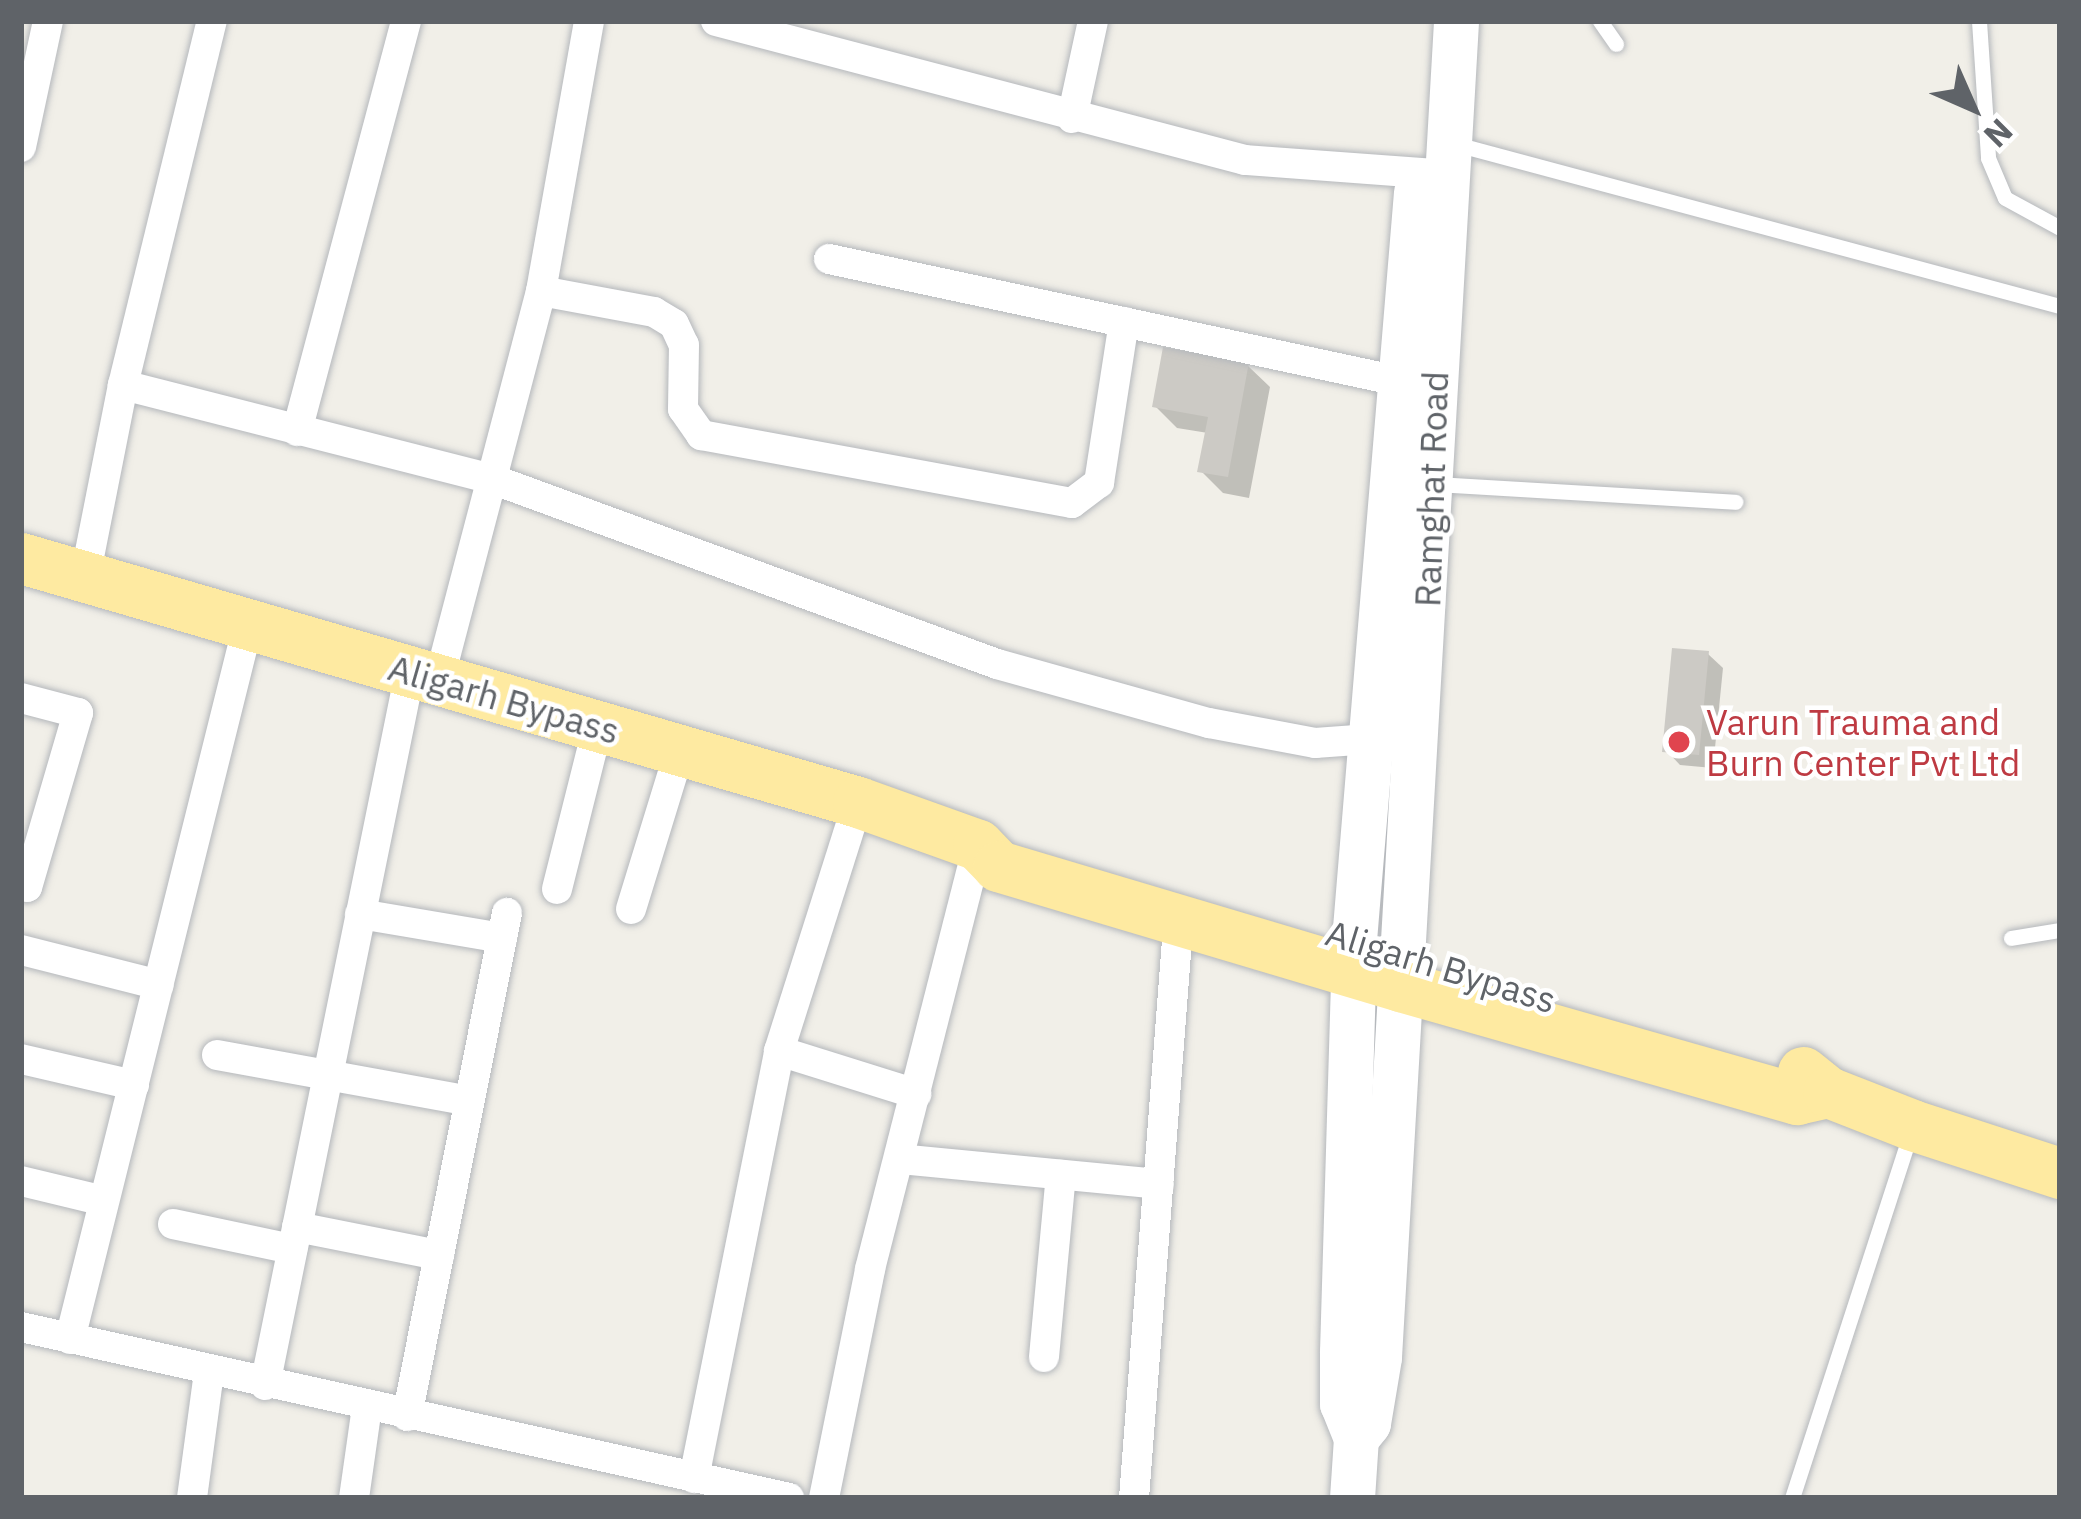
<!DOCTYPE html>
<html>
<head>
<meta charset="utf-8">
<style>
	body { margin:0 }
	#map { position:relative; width:2081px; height:1519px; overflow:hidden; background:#f1efe8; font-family:"IBM Plex Sans",sans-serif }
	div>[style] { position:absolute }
	.shadow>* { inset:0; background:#0003 }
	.building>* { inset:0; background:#cccac5 }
	.roads { filter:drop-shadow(0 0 3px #b5b8bc) drop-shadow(0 0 3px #b5b8bc) }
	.service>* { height:15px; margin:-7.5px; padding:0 7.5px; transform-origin:7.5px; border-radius:7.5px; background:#fff }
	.minor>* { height:30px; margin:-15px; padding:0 15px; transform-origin:15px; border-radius:15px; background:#fff }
	.secondary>* { height:45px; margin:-22.5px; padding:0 22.5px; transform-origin:22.5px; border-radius:22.5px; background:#fff }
	.trunk>* { height:51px; margin:-25.5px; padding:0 25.5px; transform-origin:25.5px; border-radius:25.5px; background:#feeaa1 }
	.dots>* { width:33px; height:33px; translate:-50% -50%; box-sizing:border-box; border:6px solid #fff; border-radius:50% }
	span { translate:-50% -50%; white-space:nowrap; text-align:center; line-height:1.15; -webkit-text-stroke:9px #fff; paint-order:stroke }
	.street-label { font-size:36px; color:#5f6368 }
	.health-label { font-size:36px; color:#be3a42 }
	.left { translate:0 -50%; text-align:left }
	.frame { position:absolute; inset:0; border:24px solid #5f6368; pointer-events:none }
	.north { position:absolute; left:1913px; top:48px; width:120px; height:120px; -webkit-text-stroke:9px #fff; paint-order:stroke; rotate:135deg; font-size:33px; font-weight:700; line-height:48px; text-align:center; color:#5f6368 }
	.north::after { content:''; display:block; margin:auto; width:42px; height:54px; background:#5f6368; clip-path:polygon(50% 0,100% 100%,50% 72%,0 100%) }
</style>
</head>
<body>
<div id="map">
	<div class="shadow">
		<div style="clip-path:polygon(1247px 365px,1270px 387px,1249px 498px,1223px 493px,1201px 471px,1208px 433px,1177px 428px,1155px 406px)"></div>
		<div style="clip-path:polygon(1708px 654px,1723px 668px,1713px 768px,1680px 765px,1666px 750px)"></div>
	</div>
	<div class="building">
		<div style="clip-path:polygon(1163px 347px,1249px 362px,1228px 477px,1197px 472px,1208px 417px,1152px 407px)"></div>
		<div style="clip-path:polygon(1672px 648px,1709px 651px,1699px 755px,1662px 752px)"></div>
	</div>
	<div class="roads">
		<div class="service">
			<div style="left:1600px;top:21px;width:28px;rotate:55deg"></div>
			<div style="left:1979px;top:21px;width:137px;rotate:86.2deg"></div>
			<div style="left:1988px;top:158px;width:43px;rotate:67deg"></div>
			<div style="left:2005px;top:198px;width:63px;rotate:28.6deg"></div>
			<div style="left:1452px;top:143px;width:629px;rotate:15.01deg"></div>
			<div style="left:1435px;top:484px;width:301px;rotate:3.4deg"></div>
			<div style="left:2011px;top:938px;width:50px;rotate:-9.3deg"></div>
			<div style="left:1792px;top:1498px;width:383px;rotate:-72deg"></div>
		</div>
		<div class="minor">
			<div style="left:716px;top:21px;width:547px;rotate:14.72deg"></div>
			<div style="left:1245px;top:160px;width:203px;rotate:4.2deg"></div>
			<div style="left:1072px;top:118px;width:99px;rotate:-77.8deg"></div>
			<div style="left:21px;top:147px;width:129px;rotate:-77.9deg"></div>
			<div style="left:829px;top:259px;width:601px;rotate:12.09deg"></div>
			<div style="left:541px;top:291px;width:115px;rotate:10.5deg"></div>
			<div style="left:654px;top:312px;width:23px;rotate:31deg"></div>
			<div style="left:674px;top:324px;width:23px;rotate:65deg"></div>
			<div style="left:684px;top:345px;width:64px;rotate:90.9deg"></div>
			<div style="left:683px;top:409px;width:32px;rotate:55deg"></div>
			<div style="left:701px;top:435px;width:377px;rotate:10.4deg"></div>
			<div style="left:1072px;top:503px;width:34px;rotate:-37deg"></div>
			<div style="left:1099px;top:483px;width:163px;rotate:-81.2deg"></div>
			<div style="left:123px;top:385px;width:375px;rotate:-76.3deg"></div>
			<div style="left:297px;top:431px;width:424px;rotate:-75.1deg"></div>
			<div style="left:85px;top:577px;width:196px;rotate:-78.8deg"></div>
			<div style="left:123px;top:385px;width:381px;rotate:14.3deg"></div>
			<div style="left:492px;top:479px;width:538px;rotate:20.12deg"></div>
			<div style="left:997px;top:664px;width:220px;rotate:15.6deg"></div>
			<div style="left:1209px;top:723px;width:108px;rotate:10.7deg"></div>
			<div style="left:1315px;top:743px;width:69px;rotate:-4.1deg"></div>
			<div style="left:439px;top:680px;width:402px;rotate:-75.3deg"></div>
			<div style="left:541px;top:291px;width:274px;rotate:-79.9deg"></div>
			<div style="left:21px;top:698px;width:59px;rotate:14.7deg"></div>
			<div style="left:78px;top:713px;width:181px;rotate:106.3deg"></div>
			<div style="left:27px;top:887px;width:6px;rotate:-162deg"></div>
			<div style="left:858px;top:802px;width:261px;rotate:107.6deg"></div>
			<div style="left:779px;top:1051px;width:144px;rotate:17.4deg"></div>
			<div style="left:557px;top:889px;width:168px;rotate:-75.9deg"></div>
			<div style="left:631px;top:909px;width:166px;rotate:-72.9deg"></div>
			<div style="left:360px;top:914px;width:144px;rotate:9.6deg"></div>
			<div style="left:21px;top:950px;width:142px;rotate:14.2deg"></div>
			<div style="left:217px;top:1055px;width:256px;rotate:10.3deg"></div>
			<div style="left:21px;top:1059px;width:116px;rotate:13deg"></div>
			<div style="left:900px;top:1159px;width:260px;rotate:5.5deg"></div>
			<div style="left:21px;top:1181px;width:85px;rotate:13.5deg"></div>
			<div style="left:173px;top:1224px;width:122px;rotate:11.9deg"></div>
			<div style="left:297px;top:1227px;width:145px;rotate:11.2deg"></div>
			<div style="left:21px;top:1327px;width:787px;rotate:12.55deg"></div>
			<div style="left:70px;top:1339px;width:736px;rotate:-76deg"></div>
			<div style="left:1044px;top:1357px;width:183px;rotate:-84.7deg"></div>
			<div style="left:265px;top:1385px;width:728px;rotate:-78.5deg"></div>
			<div style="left:407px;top:1416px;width:513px;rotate:-78.76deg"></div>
			<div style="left:694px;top:1478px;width:435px;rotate:-78.7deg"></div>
			<div style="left:192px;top:1498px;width:127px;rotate:-82.3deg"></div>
			<div style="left:354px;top:1498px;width:92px;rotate:-81.9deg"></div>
			<div style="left:824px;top:1498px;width:234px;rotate:-78.6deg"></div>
			<div style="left:870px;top:1269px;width:438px;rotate:-75.7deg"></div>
			<div style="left:1134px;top:1498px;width:585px;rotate:-85.59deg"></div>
		</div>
		<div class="secondary">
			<div style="left:1356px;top:1438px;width:37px;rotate:-112deg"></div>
			<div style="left:1342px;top:1404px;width:52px;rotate:-90deg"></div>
			<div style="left:1342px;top:1352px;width:412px;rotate:-88.3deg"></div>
			<div style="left:1354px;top:940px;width:750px;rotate:-85.26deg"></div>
			<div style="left:1352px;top:1498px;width:60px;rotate:-86.2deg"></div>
			<div style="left:1356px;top:1438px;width:19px;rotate:-51deg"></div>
			<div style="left:1368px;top:1423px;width:67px;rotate:-80.5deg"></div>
			<div style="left:1379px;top:1357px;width:1338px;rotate:-86.7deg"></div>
		</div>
		<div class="trunk">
			<div style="left:21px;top:558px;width:872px;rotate:16.25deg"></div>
			<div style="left:858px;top:802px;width:127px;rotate:19.7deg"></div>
			<div style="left:978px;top:845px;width:29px;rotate:46deg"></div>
			<div style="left:998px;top:866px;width:420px;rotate:16.6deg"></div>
			<div style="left:1400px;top:986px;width:413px;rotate:15.9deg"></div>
			<div style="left:1797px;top:1099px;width:32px;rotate:-13deg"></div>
			<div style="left:1803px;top:1072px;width:32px;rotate:39deg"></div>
			<div style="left:1828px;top:1092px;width:90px;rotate:21.4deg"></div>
			<div style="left:1912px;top:1125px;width:156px;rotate:18deg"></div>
		</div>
	</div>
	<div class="dots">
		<div style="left:1679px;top:742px;background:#e0444e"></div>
	</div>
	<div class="street-label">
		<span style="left:1431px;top:489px;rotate:-88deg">Ramghat Road</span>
		<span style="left:504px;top:699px;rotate:16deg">Aligarh Bypass</span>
		<span style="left:1441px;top:966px;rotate:17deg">Aligarh Bypass</span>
	</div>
	<div class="health-label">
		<span class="left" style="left:1706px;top:742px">Varun Trauma and<br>Burn Center Pvt Ltd</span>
	</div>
	<div class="frame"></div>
	<div class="north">N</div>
</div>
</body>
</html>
